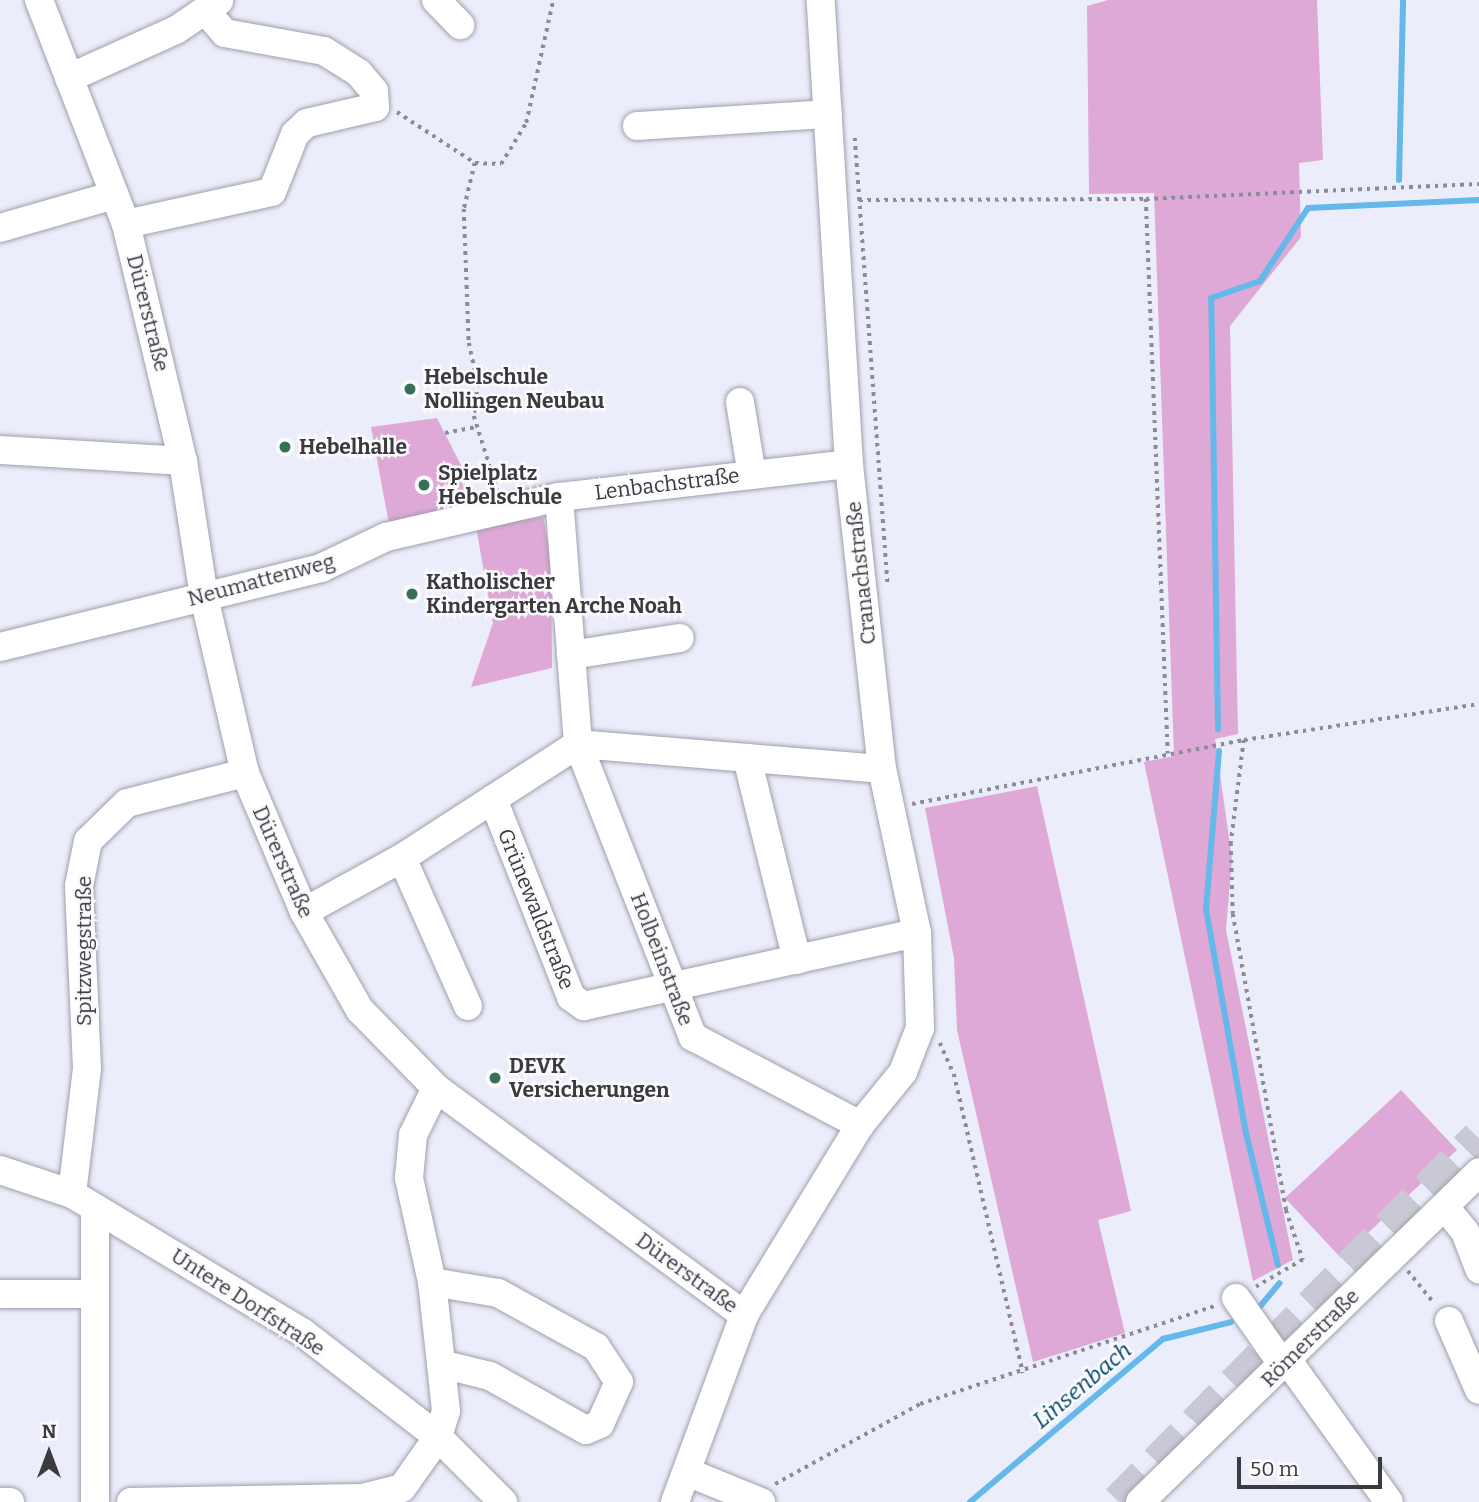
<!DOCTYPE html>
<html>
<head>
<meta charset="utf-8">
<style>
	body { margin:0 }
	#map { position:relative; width:1479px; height:1502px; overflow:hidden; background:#ecedfb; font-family:Bitter,serif }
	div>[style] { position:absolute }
	.green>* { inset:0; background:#dea9d6 }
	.stream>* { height:6px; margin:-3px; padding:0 3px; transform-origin:3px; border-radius:3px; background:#65b8ea }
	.major-tunnel>* { height:37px; margin-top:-18.5px; transform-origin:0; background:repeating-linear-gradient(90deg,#c8c9d5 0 37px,transparent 0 55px) }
	.path>* { height:3.5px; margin-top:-1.75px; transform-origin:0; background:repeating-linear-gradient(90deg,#8b8c95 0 3.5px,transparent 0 8.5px) }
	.roads { filter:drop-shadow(0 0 2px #9f9fac) drop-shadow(0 0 2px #9f9fac) }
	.minor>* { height:28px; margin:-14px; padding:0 14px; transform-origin:14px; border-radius:14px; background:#fff }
	.dots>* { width:19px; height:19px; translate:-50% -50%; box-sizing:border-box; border:4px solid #fbfbfe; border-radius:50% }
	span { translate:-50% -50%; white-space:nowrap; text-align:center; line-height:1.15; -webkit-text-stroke:5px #fbfbfe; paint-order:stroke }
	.street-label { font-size:21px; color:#3a3a3f }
	.poi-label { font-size:21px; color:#3a3a3f; font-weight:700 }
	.left { translate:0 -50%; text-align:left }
	.water-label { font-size:23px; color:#004768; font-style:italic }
	.north { position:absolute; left:14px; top:1418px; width:70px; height:70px; -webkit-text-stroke:5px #fbfbfe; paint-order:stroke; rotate:0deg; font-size:19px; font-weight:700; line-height:28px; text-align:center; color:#3a3a3f }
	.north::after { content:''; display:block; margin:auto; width:24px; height:32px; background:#3a3a3f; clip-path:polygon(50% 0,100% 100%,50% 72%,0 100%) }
	.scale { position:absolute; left:1237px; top:1457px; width:145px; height:32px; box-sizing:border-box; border:4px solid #3a3a3f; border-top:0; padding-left:9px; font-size:21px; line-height:24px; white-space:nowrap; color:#3a3a3f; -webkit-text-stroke:5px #fbfbfe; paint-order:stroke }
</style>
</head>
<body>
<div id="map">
	<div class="green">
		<div style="clip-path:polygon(1108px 0,1317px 0,1323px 160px,1299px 163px,1301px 237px,1230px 326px,1238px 734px,1215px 739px,1232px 859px,1226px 930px,1293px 1260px,1253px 1281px,1144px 762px,1174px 756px,1154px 193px,1089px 194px,1087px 6px)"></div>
		<div style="clip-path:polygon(437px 418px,466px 475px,467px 495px,458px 514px,391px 535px,371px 427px)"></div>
		<div style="clip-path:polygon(543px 517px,551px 560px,552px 668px,471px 687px,493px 623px,476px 527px)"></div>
		<div style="clip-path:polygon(1037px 786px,1131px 1211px,1098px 1220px,1125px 1333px,1033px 1362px,957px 1030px,954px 958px,925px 808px)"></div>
		<div style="clip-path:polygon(1401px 1090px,1457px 1150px,1341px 1258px,1285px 1198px)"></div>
	</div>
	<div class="stream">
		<div style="left:1399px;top:180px;width:180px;rotate:-88.7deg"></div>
		<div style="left:1218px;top:729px;width:431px;rotate:-90.9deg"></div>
		<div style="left:1211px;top:298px;width:52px;rotate:-19.1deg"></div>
		<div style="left:1260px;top:281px;width:87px;rotate:-56.7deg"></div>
		<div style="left:1308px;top:208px;width:171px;rotate:-2.7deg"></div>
		<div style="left:1219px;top:751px;width:159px;rotate:94.7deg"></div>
		<div style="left:1206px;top:909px;width:228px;rotate:79.9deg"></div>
		<div style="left:1246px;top:1133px;width:136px;rotate:76.4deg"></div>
		<div style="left:1257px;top:1310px;width:35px;rotate:-50deg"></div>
		<div style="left:970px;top:1502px;width:253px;rotate:-40.2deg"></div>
		<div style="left:1163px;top:1339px;width:70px;rotate:-14deg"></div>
	</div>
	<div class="major-tunnel">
		<div style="left:1119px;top:1502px;width:512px;rotate:-45.32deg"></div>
	</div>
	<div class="path">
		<div style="left:397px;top:112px;width:93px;rotate:33.2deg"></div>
		<div style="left:475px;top:163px;width:47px;rotate:103.4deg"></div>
		<div style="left:464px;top:209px;width:134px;rotate:87.9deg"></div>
		<div style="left:469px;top:343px;width:42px;rotate:77.6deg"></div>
		<div style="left:478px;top:384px;width:32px;rotate:97deg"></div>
		<div style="left:474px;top:416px;width:77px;rotate:72.5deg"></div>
		<div style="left:855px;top:138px;width:447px;rotate:85.8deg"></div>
		<div style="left:475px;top:163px;width:26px;rotate:2deg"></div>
		<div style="left:501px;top:164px;width:48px;rotate:-58.6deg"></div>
		<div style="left:526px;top:123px;width:126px;rotate:-77.6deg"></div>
		<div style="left:1146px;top:199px;width:555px;rotate:87.73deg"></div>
		<div style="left:859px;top:200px;width:287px;rotate:-0.2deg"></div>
		<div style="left:1146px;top:199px;width:333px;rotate:-2.6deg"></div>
		<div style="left:445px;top:433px;width:33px;rotate:-11deg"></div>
		<div style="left:1244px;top:740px;width:104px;rotate:97.2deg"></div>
		<div style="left:1231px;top:843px;width:71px;rotate:88.4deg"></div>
		<div style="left:1233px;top:914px;width:301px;rotate:79.8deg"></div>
		<div style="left:1286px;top:1210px;width:53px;rotate:71.2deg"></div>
		<div style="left:1303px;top:1260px;width:54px;rotate:150.1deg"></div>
		<div style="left:912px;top:804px;width:338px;rotate:-10.9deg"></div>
		<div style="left:1244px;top:740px;width:238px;rotate:-8.7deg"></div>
		<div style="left:940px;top:1043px;width:34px;rotate:66deg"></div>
		<div style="left:954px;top:1074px;width:307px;rotate:77deg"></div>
		<div style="left:1408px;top:1271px;width:41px;rotate:50.9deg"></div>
		<div style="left:775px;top:1484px;width:166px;rotate:-28.9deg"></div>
		<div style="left:920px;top:1404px;width:310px;rotate:-18.4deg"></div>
	</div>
	<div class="roads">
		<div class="minor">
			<div style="left:39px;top:0;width:240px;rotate:68.8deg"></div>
			<div style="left:126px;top:224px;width:244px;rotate:76.5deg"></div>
			<div style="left:183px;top:461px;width:138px;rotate:81.2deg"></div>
			<div style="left:204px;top:597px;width:181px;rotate:76.9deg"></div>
			<div style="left:245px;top:773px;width:151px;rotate:67deg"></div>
			<div style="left:304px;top:912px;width:113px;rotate:60.3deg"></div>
			<div style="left:360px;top:1010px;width:109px;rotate:45.7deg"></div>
			<div style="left:436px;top:1088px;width:383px;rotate:36.4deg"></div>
			<div style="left:436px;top:0;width:35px;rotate:46deg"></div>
			<div style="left:69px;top:78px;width:117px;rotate:-24.2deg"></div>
			<div style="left:176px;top:30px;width:52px;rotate:-34deg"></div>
			<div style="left:637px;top:126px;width:191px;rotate:-3.6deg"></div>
			<div style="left:126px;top:224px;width:149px;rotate:-12.4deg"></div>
			<div style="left:272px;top:192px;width:62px;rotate:-68.4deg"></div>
			<div style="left:295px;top:134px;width:16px;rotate:-43deg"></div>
			<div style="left:307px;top:123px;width:70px;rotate:-13.2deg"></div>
			<div style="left:375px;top:107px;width:16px;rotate:-94deg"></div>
			<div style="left:374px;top:91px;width:23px;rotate:-130deg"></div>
			<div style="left:359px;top:73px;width:41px;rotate:-147.8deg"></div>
			<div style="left:324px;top:51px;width:101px;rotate:-169.7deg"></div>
			<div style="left:225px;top:33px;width:28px;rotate:-132deg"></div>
			<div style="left:0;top:228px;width:119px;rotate:-16.1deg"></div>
			<div style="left:740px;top:402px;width:74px;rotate:80.7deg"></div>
			<div style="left:0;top:450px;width:183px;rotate:3.4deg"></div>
			<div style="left:849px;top:464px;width:292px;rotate:173.5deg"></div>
			<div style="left:559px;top:497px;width:248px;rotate:85.6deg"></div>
			<div style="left:578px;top:744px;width:315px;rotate:68.6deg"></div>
			<div style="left:693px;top:1037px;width:189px;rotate:27.8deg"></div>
			<div style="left:0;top:647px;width:331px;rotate:-13.8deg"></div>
			<div style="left:321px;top:568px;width:72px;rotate:-25.5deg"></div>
			<div style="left:386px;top:537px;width:178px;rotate:-13deg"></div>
			<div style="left:571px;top:655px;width:110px;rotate:-8.9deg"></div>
			<div style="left:747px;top:758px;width:208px;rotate:76.1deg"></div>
			<div style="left:493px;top:799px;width:213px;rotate:68.5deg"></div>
			<div style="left:571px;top:997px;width:16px;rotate:35deg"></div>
			<div style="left:584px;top:1006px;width:341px;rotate:-12.4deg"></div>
			<div style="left:402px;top:858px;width:162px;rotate:66deg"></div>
			<div style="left:304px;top:912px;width:112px;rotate:-28.9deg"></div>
			<div style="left:402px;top:858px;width:210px;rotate:-32.9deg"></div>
			<div style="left:578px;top:744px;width:305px;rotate:4.7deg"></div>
			<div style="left:0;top:1170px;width:76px;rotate:18.4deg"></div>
			<div style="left:72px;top:1194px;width:268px;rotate:31deg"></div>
			<div style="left:302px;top:1332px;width:172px;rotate:37.7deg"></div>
			<div style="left:438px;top:1437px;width:92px;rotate:45deg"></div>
			<div style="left:72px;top:1194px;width:126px;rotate:-83.2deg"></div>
			<div style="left:87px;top:1069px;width:183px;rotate:-92.5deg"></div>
			<div style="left:79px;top:886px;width:46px;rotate:-78.7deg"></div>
			<div style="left:88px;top:841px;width:54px;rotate:-44.3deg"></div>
			<div style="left:127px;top:803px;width:122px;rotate:-14.3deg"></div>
			<div style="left:1445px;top:1207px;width:32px;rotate:51deg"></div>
			<div style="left:1465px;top:1232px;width:40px;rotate:69deg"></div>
			<div style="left:95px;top:1208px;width:294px;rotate:90deg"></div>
			<div style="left:432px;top:1282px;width:82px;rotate:83.7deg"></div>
			<div style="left:0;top:1294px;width:91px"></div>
			<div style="left:1236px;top:1298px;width:82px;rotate:55deg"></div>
			<div style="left:1449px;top:1321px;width:75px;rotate:66.5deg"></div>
			<div style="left:1288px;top:1361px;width:173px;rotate:54.4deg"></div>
			<div style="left:687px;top:1472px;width:80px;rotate:22.1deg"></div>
			<div style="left:0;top:1502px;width:10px"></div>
			<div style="left:131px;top:1502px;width:231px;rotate:-1deg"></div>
			<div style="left:362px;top:1498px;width:41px;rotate:-14deg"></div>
			<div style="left:402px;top:1488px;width:62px;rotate:-54.8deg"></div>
			<div style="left:438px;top:1437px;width:27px;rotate:-73deg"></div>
			<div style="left:446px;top:1411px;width:47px;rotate:-96.1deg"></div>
			<div style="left:441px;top:1364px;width:50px;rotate:13.8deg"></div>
			<div style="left:490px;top:1376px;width:110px;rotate:29.4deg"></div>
			<div style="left:586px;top:1430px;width:15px;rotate:-23deg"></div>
			<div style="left:600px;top:1424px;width:46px;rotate:-65.7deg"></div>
			<div style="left:619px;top:1382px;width:42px;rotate:-123.3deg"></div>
			<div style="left:596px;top:1347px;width:112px;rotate:-151.1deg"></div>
			<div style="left:498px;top:1293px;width:67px;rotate:-170.5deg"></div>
			<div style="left:432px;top:1282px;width:107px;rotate:-102.5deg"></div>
			<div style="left:409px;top:1178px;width:43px;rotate:-84.7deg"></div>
			<div style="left:413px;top:1135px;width:52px;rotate:-63.9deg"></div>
			<div style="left:675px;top:1502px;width:199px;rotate:-69.7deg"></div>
			<div style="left:744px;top:1315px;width:223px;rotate:-58.6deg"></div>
			<div style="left:860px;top:1125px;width:68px;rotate:-50.9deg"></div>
			<div style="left:903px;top:1072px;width:47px;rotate:-68.9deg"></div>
			<div style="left:920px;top:1028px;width:95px;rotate:-91.8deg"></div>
			<div style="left:917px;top:933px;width:168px;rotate:-102deg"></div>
			<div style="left:882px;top:769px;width:307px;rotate:-96.2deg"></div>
			<div style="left:849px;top:464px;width:465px;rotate:-93.5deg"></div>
			<div style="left:1140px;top:1502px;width:473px;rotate:-44.2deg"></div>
		</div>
	</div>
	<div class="dots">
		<div style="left:410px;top:389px;background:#367059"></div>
		<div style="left:285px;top:447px;background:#367059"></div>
		<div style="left:424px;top:485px;background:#367059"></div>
		<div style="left:412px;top:594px;background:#367059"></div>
		<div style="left:495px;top:1078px;background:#367059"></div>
	</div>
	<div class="street-label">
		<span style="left:148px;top:313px;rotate:76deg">Dürerstraße</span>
		<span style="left:667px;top:484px;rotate:-7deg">Lenbachstraße</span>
		<span style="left:861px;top:573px;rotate:-96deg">Cranachstraße</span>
		<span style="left:261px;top:580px;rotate:-15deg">Neumattenweg</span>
		<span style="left:283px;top:862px;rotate:66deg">Dürerstraße</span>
		<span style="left:536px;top:909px;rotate:68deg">Grünewaldstraße</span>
		<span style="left:84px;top:951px;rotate:-90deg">Spitzwegstraße</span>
		<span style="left:662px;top:959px;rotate:69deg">Holbeinstraße</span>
		<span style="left:687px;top:1273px;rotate:36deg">Dürerstraße</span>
		<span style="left:248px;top:1302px;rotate:33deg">Untere Dorfstraße</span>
		<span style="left:1310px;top:1338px;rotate:-45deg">Römerstraße</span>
	</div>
	<div class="poi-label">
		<span class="left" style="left:424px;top:389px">Hebelschule<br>Nollingen Neubau</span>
		<span class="left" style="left:299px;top:447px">Hebelhalle</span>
		<span class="left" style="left:438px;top:485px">Spielplatz<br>Hebelschule</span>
		<span class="left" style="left:426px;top:594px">Katholischer<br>Kindergarten Arche Noah</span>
		<span class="left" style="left:509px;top:1078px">DEVK<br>Versicherungen</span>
	</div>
	<div class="water-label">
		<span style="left:1082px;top:1385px;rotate:-40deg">Linsenbach</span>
	</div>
	<div class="north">N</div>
	<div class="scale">50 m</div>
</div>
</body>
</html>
